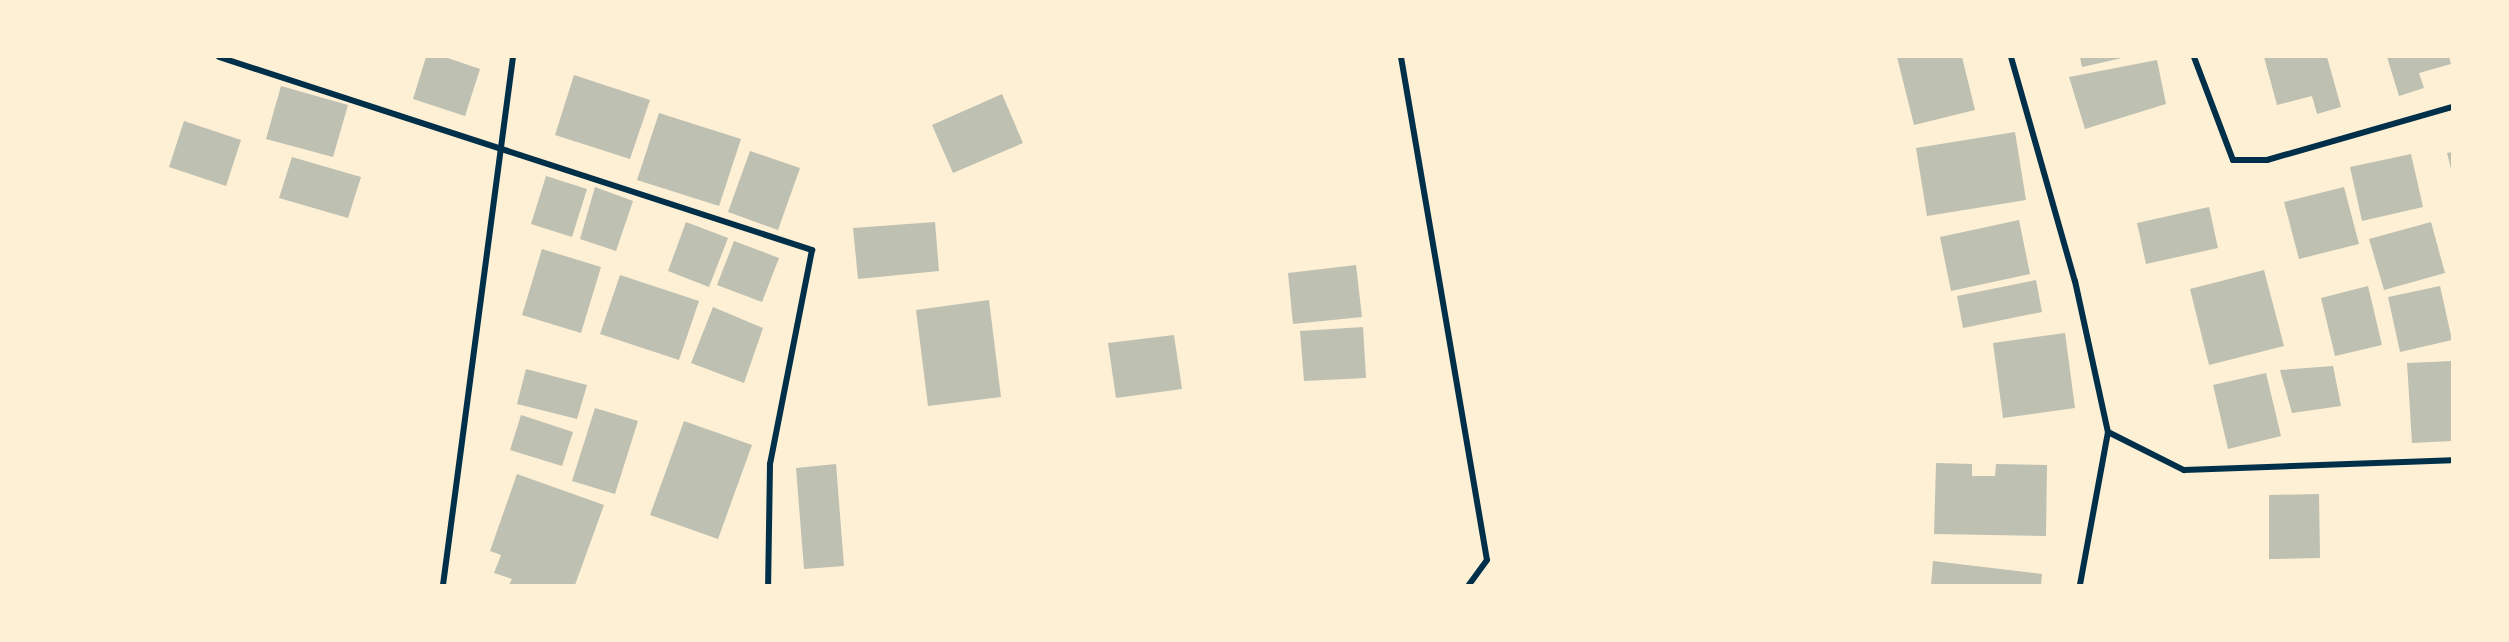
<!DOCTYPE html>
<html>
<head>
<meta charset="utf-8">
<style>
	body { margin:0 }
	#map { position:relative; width:2509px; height:642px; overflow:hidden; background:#fdf0d5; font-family:"Nunito Sans",sans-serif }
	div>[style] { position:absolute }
	.building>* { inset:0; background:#bec0b2 }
	.minor>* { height:6px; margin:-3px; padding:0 3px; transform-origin:3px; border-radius:3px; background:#003049 }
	span { translate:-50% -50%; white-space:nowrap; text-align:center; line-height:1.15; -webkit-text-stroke:5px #fdf0d5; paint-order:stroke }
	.frame { position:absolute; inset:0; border:58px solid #fdf0d5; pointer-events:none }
</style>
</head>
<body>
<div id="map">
	<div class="building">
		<div style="clip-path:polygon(426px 57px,445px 57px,480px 69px,465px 116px,413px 99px)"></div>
		<div style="clip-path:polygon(1897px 57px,1962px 57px,1975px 110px,1914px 125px)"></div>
		<div style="clip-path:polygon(2080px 57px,2122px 57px,2122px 58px,2082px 67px)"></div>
		<div style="clip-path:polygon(2264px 57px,2327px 57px,2341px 107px,2317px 114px,2312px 96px,2277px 105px)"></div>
		<div style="clip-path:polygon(2387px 57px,2449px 57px,2451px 64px,2419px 73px,2424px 88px,2399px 96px)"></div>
		<div style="clip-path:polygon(2157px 60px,2166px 104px,2085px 129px,2069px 77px)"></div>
		<div style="clip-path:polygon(574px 75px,650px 100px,630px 159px,555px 135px)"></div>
		<div style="clip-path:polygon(281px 86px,348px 105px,333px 157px,266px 139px)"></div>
		<div style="clip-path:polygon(1002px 94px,1023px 143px,953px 173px,932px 125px)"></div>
		<div style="clip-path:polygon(659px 113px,741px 139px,719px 206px,637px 180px)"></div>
		<div style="clip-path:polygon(184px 121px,241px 140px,226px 186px,169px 167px)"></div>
		<div style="clip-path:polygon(2015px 132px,2026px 200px,1927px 216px,1916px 148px)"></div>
		<div style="clip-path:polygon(750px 151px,800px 168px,778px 230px,728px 212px)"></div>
		<div style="clip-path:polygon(2452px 152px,2452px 169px,2451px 169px,2447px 153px)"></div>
		<div style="clip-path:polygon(2411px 154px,2423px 207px,2362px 221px,2350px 167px)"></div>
		<div style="clip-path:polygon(292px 157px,361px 177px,348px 218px,279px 198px)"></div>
		<div style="clip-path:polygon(546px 176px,587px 189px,572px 237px,531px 224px)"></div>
		<div style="clip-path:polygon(595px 187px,633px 201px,616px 251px,580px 239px)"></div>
		<div style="clip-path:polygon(2344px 187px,2359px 244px,2299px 259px,2284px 202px)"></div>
		<div style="clip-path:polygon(2209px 207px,2218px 248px,2146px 264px,2137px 223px)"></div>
		<div style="clip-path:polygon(2019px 220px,2030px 274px,1951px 291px,1940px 237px)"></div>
		<div style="clip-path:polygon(686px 222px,728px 238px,709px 287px,668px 271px)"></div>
		<div style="clip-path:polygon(935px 222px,939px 271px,858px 279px,853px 228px)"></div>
		<div style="clip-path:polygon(2431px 222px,2445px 273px,2384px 290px,2369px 239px)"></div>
		<div style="clip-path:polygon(734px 241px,779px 258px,762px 302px,717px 285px)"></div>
		<div style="clip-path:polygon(542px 249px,601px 267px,581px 333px,522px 315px)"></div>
		<div style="clip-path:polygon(1356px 265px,1362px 317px,1293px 324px,1288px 273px)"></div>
		<div style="clip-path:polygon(2264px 270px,2284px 346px,2209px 365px,2190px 289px)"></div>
		<div style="clip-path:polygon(620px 275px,699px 301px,679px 360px,600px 334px)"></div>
		<div style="clip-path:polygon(2036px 280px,2042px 312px,1963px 328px,1957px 296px)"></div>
		<div style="clip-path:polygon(2368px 286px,2382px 345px,2335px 356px,2321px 298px)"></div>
		<div style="clip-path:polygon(2440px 286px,2452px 340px,2400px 352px,2388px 297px)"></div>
		<div style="clip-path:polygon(989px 300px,1001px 397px,928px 406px,916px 310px)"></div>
		<div style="clip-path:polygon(713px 307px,763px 328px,744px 383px,691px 363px)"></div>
		<div style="clip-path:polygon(1363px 327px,1366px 378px,1304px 381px,1300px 331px)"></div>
		<div style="clip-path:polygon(2065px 333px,2075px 408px,2003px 418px,1993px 343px)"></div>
		<div style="clip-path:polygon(1174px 335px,1182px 389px,1116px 398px,1108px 343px)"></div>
		<div style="clip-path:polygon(2452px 361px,2452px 441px,2412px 443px,2407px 363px)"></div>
		<div style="clip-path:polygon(2333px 366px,2341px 406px,2292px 413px,2280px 370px)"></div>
		<div style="clip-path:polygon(526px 369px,587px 385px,577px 419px,517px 404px)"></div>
		<div style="clip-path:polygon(2266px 373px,2281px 436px,2228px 449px,2213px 385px)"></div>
		<div style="clip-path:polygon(595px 408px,638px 421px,615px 494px,572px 481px)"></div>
		<div style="clip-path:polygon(521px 415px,573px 432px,562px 466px,510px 450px)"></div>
		<div style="clip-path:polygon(684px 421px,752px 445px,718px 539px,650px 515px)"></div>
		<div style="clip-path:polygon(1936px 463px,1972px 464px,1972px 476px,1995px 476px,1996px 464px,2047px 465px,2046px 536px,1934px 534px)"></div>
		<div style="clip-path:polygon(836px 464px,844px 566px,804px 569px,796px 468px)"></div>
		<div style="clip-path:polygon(517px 474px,604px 505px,575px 585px,509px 585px,512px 579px,494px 573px,501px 555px,490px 551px)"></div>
		<div style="clip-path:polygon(2319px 494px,2320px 558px,2269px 559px,2269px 495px)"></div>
		<div style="clip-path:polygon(1933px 561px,2042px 574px,2041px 585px,1931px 585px)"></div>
	</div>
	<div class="minor">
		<div style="left:219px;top:57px;width:624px;rotate:18.03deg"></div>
		<div style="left:812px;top:250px;width:218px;rotate:101.1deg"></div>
		<div style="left:770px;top:464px;width:121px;rotate:90.9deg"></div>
		<div style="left:1401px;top:57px;width:510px;rotate:80.3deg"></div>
		<div style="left:1487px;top:560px;width:31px;rotate:126deg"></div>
		<div style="left:2011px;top:57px;width:233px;rotate:74.1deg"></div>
		<div style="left:2075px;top:281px;width:155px;rotate:77.7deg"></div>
		<div style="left:2108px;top:432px;width:156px;rotate:100.4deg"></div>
		<div style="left:2194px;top:57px;width:110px;rotate:69.3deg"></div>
		<div style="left:2233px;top:160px;width:34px"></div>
		<div style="left:2267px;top:160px;width:192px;rotate:-16deg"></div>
		<div style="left:2108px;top:432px;width:85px;rotate:26.6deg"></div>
		<div style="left:2184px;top:470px;width:268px;rotate:-2.1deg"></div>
		<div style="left:443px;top:585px;width:533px;rotate:-82.45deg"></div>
	</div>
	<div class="frame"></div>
</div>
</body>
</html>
